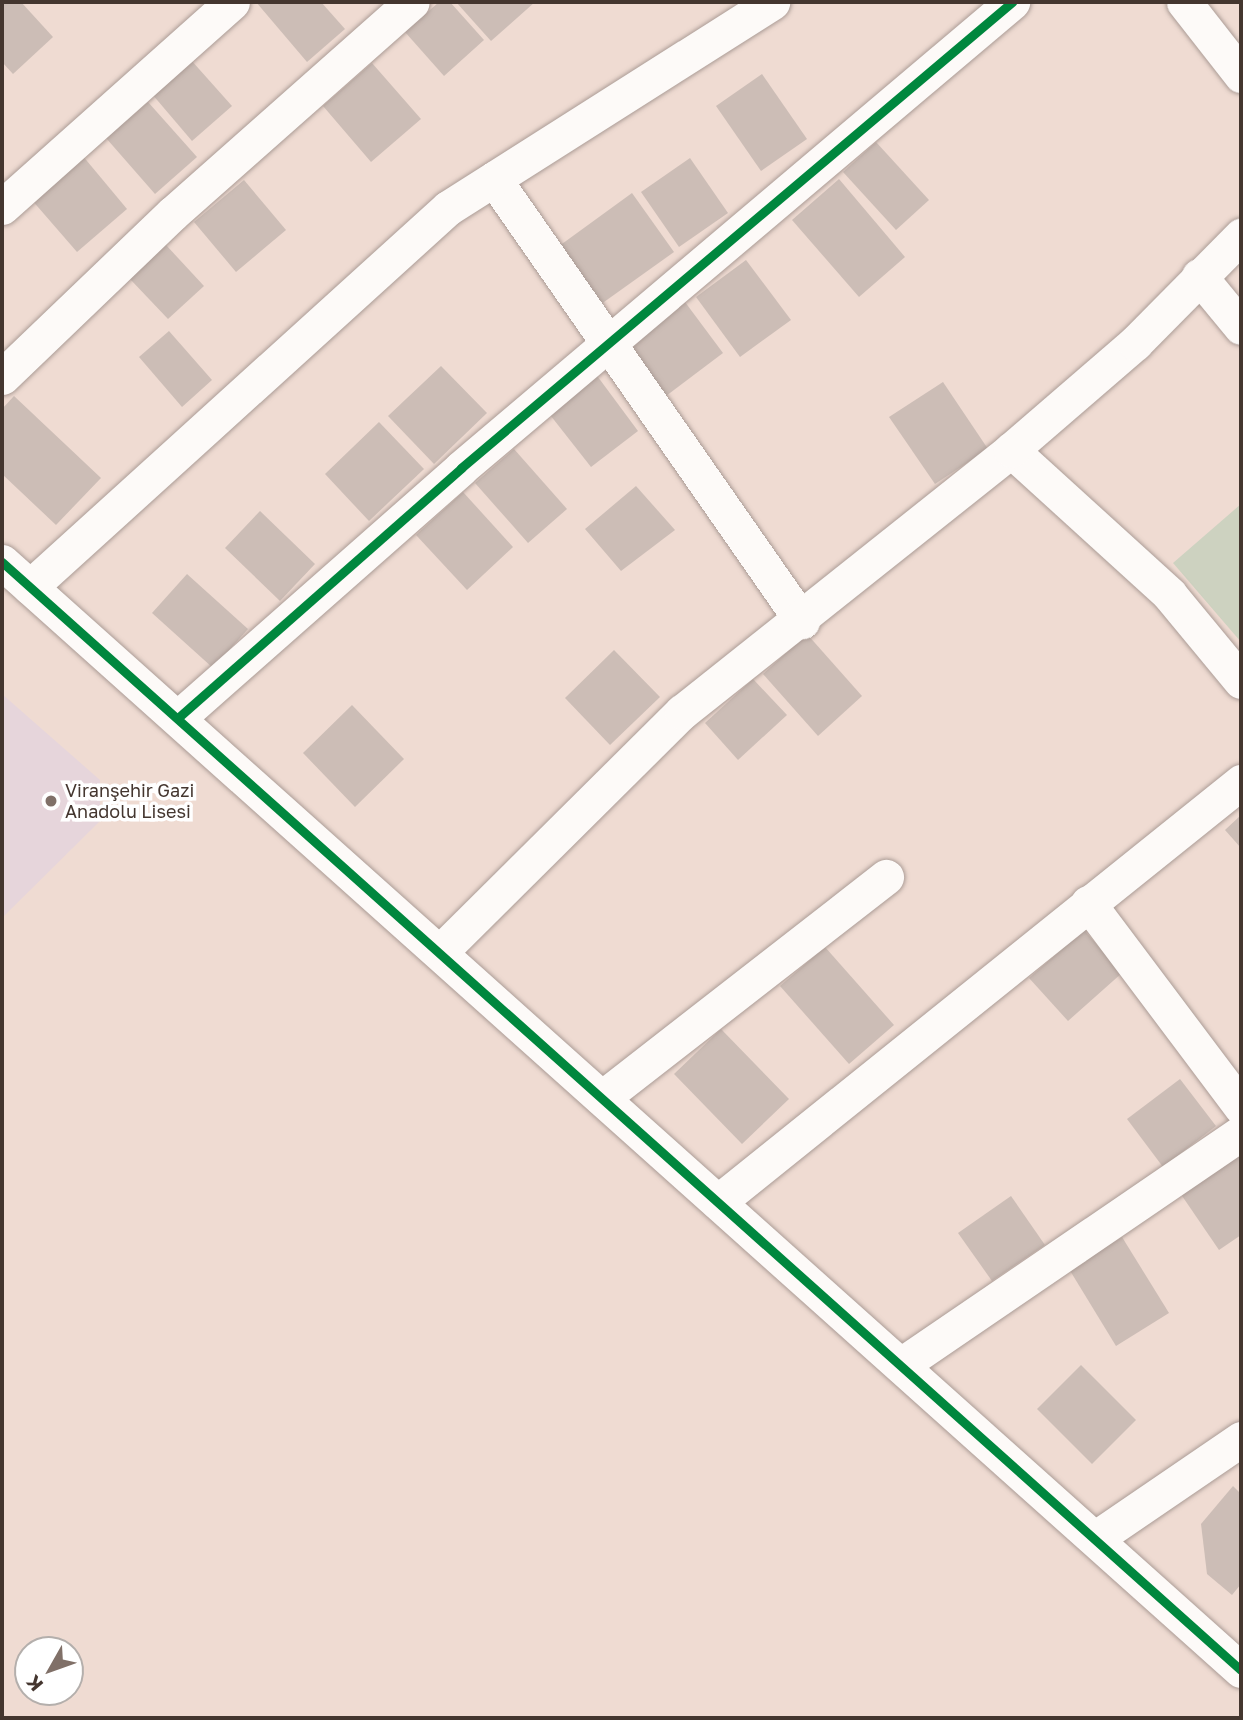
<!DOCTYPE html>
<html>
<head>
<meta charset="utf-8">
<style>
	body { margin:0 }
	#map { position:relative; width:1243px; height:1720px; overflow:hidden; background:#efdbd2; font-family:"Golos Text",sans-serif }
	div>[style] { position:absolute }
	.education>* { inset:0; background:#e6d5db }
	.green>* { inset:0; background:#cdd2c0 }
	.building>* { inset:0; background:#ccbdb6 }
	.roads { filter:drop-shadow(0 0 2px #ab9c96) drop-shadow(0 0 2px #ab9c96) }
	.minor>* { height:35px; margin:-17.5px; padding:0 17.5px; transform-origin:17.5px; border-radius:17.5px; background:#fdfaf8 }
	.cycleway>* { height:9px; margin:-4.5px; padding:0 4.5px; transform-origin:4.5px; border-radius:4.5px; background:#00873e }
	.dots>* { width:19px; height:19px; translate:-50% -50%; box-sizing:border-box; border:4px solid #fff; border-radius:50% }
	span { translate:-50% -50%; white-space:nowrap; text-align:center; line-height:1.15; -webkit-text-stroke:7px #fff; paint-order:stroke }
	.poi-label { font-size:18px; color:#44362f }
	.left { translate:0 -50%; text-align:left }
	.frame { position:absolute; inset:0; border:4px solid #44362f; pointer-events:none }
	.north { position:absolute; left:14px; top:1636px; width:70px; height:70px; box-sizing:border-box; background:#fff; border:2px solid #b4afac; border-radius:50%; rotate:230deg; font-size:19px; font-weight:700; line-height:28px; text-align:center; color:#44362f }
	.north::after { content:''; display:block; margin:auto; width:24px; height:32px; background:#807068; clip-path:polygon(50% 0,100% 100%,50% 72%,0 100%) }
</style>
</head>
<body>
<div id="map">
	<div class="education">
		<div style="clip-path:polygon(2px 694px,100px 780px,100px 821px,2px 918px)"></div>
	</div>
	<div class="green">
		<div style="clip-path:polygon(1241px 504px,1241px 642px,1173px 563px)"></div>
	</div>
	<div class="building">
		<div style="clip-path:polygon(2px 2px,21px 2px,53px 37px,13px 74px,2px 62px)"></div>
		<div style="clip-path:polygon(256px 2px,321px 2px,345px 29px,307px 62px)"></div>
		<div style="clip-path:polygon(439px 2px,450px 2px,484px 40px,444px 76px,405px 32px)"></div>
		<div style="clip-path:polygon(456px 2px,535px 2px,491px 41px)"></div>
		<div style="clip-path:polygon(191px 60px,232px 106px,192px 141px,152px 94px)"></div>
		<div style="clip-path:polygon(372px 63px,421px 119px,371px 162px,323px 106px)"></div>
		<div style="clip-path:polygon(762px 74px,807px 139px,761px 171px,716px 106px)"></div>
		<div style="clip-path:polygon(148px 102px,197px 157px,155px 194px,106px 138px)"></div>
		<div style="clip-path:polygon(876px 142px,929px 200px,896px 230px,843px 172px)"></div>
		<div style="clip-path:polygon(82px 155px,127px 209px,77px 252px,31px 199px)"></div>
		<div style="clip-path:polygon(690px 158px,728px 213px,679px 247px,641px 192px)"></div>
		<div style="clip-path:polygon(839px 179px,905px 257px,859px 297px,792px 220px)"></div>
		<div style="clip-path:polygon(244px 180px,286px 230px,236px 272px,194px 222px)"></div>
		<div style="clip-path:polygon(632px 193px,674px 252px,597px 307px,555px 249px)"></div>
		<div style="clip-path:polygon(166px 245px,204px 286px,168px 319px,130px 279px)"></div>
		<div style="clip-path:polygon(746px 260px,791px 320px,740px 357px,696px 297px)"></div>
		<div style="clip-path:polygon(685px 302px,723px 353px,662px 399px,623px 348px)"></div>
		<div style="clip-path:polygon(169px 331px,212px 380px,182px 407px,139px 357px)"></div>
		<div style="clip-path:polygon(441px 366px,487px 413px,434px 464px,388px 416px)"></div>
		<div style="clip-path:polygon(595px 373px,638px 431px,591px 467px,547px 411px)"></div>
		<div style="clip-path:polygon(943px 382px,988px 449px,935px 484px,889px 417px)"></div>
		<div style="clip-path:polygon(14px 396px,101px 478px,56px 525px,2px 474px,2px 409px)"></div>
		<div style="clip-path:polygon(379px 422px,424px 469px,369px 521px,325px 474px)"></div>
		<div style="clip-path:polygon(514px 449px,567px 509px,528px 543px,475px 483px)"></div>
		<div style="clip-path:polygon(636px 486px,675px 530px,621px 571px,585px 529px)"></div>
		<div style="clip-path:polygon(463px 492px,513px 547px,467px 590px,416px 535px)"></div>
		<div style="clip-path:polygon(260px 511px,315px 564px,280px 601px,225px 548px)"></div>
		<div style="clip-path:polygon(187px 574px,248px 629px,213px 668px,152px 613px)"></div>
		<div style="clip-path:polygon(807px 634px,862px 696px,818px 736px,763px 674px)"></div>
		<div style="clip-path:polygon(614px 650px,660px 697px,610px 745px,565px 698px)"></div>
		<div style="clip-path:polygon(753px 679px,787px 715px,738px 760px,705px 723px)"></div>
		<div style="clip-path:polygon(352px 705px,404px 759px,355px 807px,303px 753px)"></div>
		<div style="clip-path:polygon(1241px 815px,1241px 848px,1225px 830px)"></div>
		<div style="clip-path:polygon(1084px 930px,1122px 973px,1068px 1021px,1029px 978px)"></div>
		<div style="clip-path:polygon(825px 947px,894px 1025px,849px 1064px,780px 986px)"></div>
		<div style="clip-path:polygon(721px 1029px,789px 1099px,742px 1144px,674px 1074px)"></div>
		<div style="clip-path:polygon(1180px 1079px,1216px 1126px,1163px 1167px,1127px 1119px)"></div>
		<div style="clip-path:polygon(1241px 1147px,1241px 1235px,1219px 1250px,1178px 1190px)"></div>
		<div style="clip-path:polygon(1011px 1196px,1045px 1245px,992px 1281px,958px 1233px)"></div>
		<div style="clip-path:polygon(1122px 1237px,1169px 1313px,1116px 1346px,1069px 1269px)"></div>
		<div style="clip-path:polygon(1081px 1365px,1136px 1420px,1092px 1464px,1037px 1409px)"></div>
		<div style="clip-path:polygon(1233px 1486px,1241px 1494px,1241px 1584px,1232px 1595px,1207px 1574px,1201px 1524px)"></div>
	</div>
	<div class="roads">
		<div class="minor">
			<div style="left:1184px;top:2px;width:93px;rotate:52deg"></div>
			<div style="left:494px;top:179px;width:539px;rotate:55.13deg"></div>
			<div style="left:2px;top:207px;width:308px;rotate:-41.7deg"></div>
			<div style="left:1199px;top:276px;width:66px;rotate:50.5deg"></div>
			<div style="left:2px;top:377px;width:236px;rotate:-43.8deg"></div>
			<div style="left:172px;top:214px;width:320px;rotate:-41.5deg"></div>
			<div style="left:1011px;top:450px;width:214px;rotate:42.3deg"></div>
			<div style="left:1169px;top:594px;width:113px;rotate:50.4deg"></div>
			<div style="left:2px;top:562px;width:1662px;rotate:41.81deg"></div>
			<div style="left:30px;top:587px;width:564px;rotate:-42.2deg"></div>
			<div style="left:448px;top:208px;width:384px;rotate:-32.4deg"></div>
			<div style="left:179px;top:717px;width:376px;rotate:-41.4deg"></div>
			<div style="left:461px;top:468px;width:722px;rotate:-40.22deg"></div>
			<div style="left:1088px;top:903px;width:255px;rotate:53.1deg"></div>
			<div style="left:440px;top:952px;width:341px;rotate:-44.8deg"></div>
			<div style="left:682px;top:712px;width:421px;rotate:-38.5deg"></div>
			<div style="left:1011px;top:450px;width:164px;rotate:-40.8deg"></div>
			<div style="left:1135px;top:343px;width:151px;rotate:-45.3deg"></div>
			<div style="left:602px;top:1098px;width:360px;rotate:-37.9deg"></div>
			<div style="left:718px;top:1202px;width:671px;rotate:-38.77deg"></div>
			<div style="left:901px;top:1365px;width:412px;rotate:-34.3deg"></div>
			<div style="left:1096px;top:1538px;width:176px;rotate:-34.3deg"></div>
		</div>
	</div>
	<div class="cycleway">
		<div style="left:2px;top:562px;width:1662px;rotate:41.81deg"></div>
		<div style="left:179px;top:717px;width:376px;rotate:-41.4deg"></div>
		<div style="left:461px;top:468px;width:722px;rotate:-40.22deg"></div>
	</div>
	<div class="dots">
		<div style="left:51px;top:801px;background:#807068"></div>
	</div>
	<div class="poi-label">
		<span class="left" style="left:65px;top:801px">Viranşehir Gazi<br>Anadolu Lisesi</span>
	</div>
	<div class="frame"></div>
	<div class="north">K</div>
</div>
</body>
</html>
